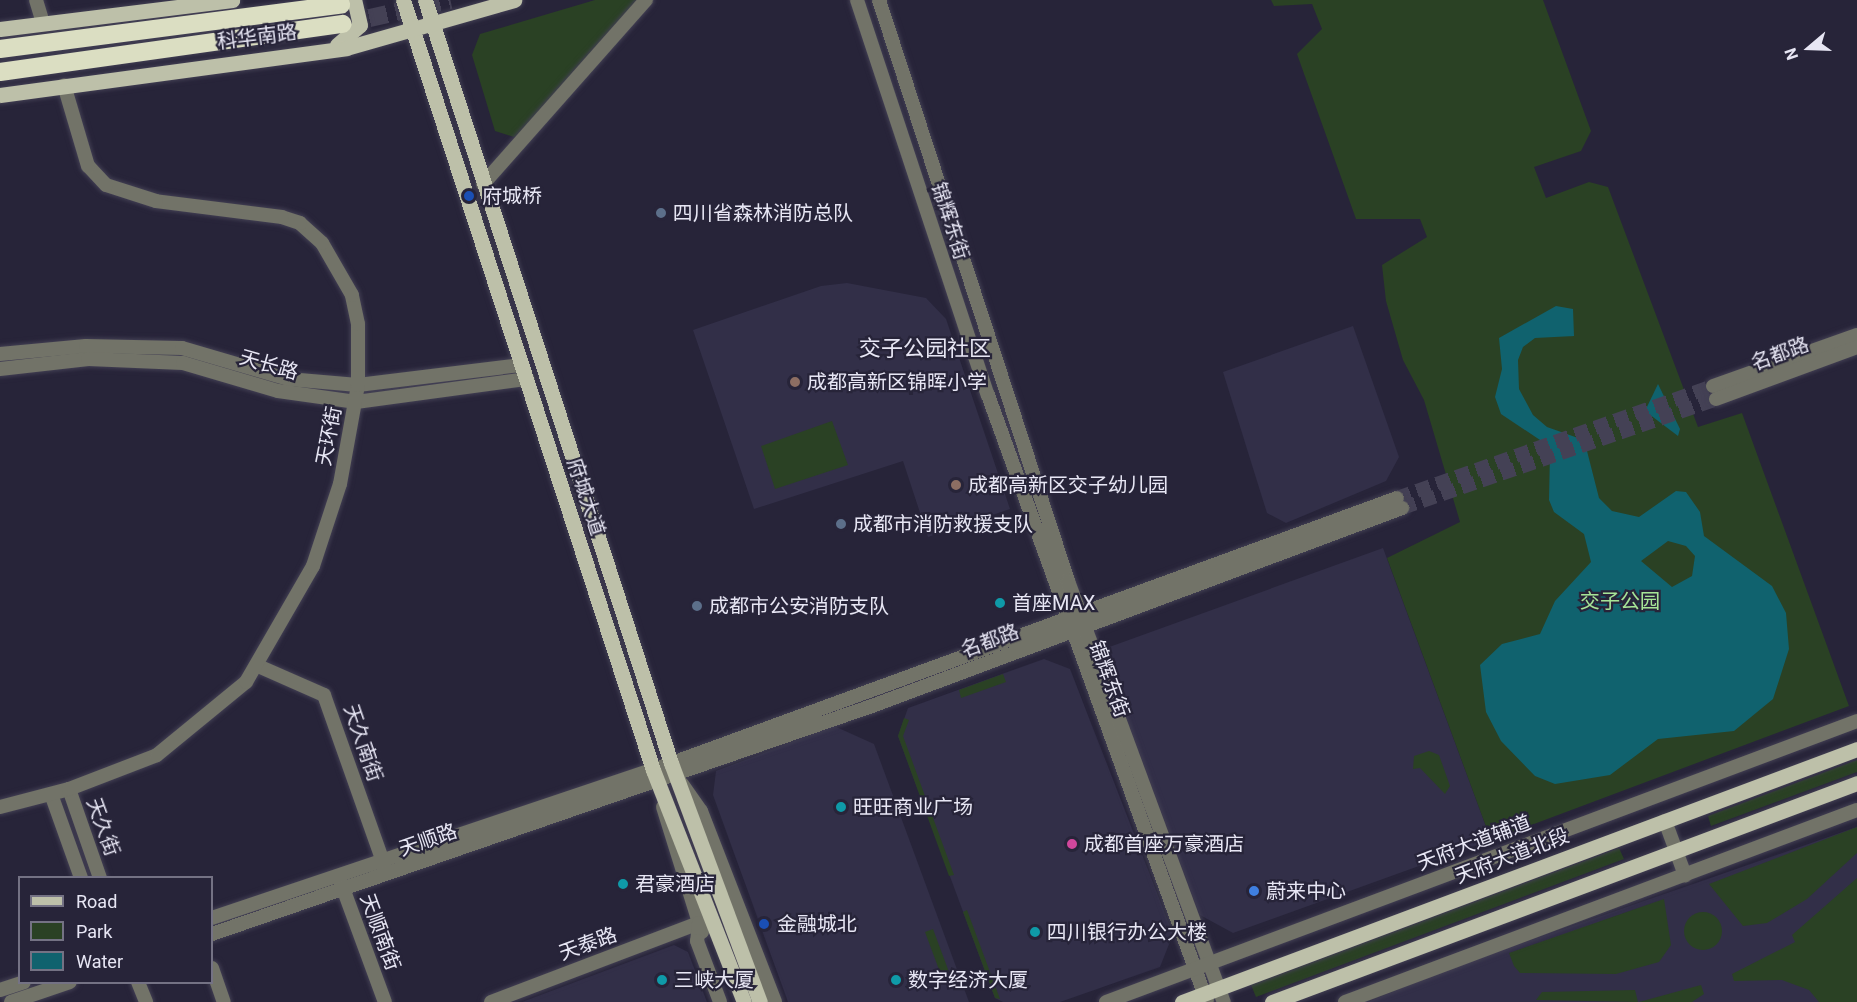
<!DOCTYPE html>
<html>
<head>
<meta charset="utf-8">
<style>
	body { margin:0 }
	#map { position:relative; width:1857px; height:1002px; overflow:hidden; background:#272439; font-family:Roboto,"Noto Sans SC",sans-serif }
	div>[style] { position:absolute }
	.built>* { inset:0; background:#322f48 }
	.green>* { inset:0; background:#2a4124 }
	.round { border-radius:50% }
	.water>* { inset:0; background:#10626e }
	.minor-tunnel>* { height:14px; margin-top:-7px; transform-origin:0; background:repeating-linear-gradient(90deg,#444155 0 14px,transparent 0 21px) }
	.highway-tunnel>* { height:18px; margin-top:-9px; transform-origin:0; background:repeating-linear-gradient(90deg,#444155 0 18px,transparent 0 27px) }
	.roads { filter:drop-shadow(0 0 2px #423f53) drop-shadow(0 0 2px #423f53) }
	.minor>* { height:14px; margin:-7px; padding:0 7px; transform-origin:7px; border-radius:7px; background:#727368 }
	.major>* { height:15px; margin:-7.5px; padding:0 7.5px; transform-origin:7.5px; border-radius:7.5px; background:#bdc0a9 }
	.highway>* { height:18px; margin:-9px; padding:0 9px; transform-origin:9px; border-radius:9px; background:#dbdec2 }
	.dots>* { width:16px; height:16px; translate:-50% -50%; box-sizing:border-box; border:3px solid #272439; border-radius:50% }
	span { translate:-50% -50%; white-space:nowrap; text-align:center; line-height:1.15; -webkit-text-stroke:4.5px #272439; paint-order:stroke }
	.street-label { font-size:20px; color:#e7e6f4 }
	.poi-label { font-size:20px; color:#e7e6f4 }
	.left { translate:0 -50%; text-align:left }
	.park-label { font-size:20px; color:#a6e597 }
	.quarter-label { font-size:22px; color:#e7e6f4 }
	.legend { position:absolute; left:18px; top:876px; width:195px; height:108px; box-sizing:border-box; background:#272439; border:2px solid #747284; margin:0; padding:8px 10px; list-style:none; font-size:18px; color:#e7e6f4 }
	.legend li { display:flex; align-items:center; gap:12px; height:30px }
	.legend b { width:30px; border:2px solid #747284 }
	.north { position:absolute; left:1779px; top:18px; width:60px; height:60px; -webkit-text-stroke:4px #272439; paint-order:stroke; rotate:251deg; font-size:16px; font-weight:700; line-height:24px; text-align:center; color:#e7e6f4 }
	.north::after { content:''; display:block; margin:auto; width:21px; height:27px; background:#e7e6f4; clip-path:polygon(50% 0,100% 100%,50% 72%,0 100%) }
</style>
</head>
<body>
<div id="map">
	<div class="built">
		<div style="clip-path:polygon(847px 283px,926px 298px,946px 319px,1010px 509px,928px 537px,903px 461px,754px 509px,693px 330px,821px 286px)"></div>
		<div style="clip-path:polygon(1353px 326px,1399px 457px,1386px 481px,1286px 523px,1267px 513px,1223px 372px)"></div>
		<div style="clip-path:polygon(1383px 548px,1491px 840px,1233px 933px,1200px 915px,1101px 650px)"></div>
		<div style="clip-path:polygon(1044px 659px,1070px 669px,1173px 934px,1160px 967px,1060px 1002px,1003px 1002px,995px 998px,898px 736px,908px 708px)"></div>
		<div style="clip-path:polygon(834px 726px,874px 744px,969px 1002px,788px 1002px,713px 795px,716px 771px)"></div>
		<div style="clip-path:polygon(1857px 827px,1857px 1002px,1368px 1002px,1457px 966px)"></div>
		<div style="clip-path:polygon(674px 945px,688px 952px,707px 1002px,522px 1002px)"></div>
	</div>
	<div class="green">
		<div style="clip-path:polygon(595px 0,641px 0,524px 131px,514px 137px,495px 131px,472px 55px,480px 34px)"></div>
		<div style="clip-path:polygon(1271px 0,1543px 0,1591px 131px,1581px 151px,1534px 167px,1546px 198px,1589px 182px,1608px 187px,1698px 427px,1742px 413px,1849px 706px,1491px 840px,1387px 558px,1460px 522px,1424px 400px,1403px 360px,1386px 301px,1382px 265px,1427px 237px,1420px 219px,1356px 219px,1297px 54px,1322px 29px,1312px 4px,1274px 6px)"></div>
		<div style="clip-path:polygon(832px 421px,848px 465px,775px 489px,761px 446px)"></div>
		<div style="clip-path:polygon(1003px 674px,1006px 682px,961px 698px,959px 690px)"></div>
		<div style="clip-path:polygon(904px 718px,909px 720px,903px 736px,954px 875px,949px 876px,898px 736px)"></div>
		<div style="clip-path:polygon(1429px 751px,1439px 755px,1450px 786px,1445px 794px,1420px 768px,1413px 769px,1414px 756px)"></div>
		<div style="clip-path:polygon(1857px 760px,1857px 772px,1711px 826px,1708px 816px)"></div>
		<div style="clip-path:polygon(1857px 827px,1857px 853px,1807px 899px,1767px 923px,1743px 926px,1709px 884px)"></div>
		<div style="clip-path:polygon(1619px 848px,1624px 859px,1256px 997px,1251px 985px)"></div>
		<div style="clip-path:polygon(1857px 878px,1857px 1002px,1819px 1002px,1809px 990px,1782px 980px,1734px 981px,1732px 974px,1795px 942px,1792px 935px)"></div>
		<div style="clip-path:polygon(1664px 899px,1671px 945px,1659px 962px,1616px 974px,1520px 973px,1514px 966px,1509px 953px)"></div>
		<div style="clip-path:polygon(967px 910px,1000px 999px,995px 998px,963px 912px)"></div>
		<div class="round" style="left:1684px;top:912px;width:38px;height:38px"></div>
		<div style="clip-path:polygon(933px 929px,949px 972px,941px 975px,925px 932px)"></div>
		<div style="clip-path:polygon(1701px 985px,1704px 994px,1692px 1002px,1639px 1002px)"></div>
		<div style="clip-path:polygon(1635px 990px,1638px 1002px,1536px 1000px,1542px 992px)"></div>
	</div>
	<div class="water">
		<div style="clip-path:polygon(evenodd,1556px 306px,1573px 309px,1574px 336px,1535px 338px,1523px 347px,1518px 360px,1519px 389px,1533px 415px,1547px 427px,1578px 438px,1587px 451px,1599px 498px,1612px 511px,1639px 517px,1676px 491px,1686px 492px,1700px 512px,1704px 536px,1772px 586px,1786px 613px,1789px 649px,1773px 699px,1734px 731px,1658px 739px,1610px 775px,1555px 784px,1535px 776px,1501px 741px,1486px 712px,1480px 665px,1502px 644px,1540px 634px,1555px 601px,1591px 562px,1584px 534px,1554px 512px,1549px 500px,1550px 453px,1543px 442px,1501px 414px,1495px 397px,1502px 369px,1499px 338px,1556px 306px,1668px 541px,1686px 546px,1695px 556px,1692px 576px,1672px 587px,1641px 561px,1668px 541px)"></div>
		<div style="clip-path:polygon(1658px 384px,1680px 429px,1678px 436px,1645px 411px)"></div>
	</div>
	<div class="minor-tunnel">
		<div style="left:1397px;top:498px;width:335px;rotate:-19.5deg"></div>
		<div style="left:1402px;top:508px;width:332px;rotate:-19.1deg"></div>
	</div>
	<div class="highway-tunnel">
		<div style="left:343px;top:24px;width:110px;rotate:-12.6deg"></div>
	</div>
	<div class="roads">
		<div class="minor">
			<div style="left:36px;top:0;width:24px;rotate:73deg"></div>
			<div style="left:857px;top:0;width:416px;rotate:71.7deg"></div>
			<div style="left:988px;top:395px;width:645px;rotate:70.16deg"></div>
			<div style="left:879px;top:0;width:611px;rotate:71.98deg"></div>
			<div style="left:1068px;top:581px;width:449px;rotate:69.7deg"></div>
			<div style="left:483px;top:184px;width:246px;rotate:-48.5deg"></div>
			<div style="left:0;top:354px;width:86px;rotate:-5.3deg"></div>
			<div style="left:86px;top:346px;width:96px;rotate:1.2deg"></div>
			<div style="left:182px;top:348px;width:110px;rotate:16.3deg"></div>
			<div style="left:288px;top:379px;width:70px;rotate:4.9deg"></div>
			<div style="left:358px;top:385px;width:165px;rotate:-7deg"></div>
			<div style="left:0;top:369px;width:89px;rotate:-6.5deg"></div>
			<div style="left:88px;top:359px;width:95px;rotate:2.4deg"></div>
			<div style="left:183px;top:363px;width:99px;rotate:16.4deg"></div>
			<div style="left:278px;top:391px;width:79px;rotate:8deg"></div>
			<div style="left:356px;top:402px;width:173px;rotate:-7.7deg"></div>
			<div style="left:1713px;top:386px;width:153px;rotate:-19.5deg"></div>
			<div style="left:1716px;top:399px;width:150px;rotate:-20.2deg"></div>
			<div style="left:258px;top:666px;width:72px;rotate:23.7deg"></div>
			<div style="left:324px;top:695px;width:186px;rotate:70.5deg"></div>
			<div style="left:682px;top:784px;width:33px;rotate:55deg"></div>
			<div style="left:701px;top:811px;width:205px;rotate:68.8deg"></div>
			<div style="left:69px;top:789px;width:94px;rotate:70.8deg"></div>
			<div style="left:51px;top:794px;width:89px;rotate:70.3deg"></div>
			<div style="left:0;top:807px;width:71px;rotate:-14.6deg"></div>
			<div style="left:69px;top:789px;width:94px;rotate:-21.1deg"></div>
			<div style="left:157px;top:755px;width:115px;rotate:-39.4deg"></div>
			<div style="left:246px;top:682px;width:134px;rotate:-60deg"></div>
			<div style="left:313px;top:566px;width:86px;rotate:-71.8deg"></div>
			<div style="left:340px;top:484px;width:101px;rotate:-79.7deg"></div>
			<div style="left:358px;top:385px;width:61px;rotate:-90deg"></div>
			<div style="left:358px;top:324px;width:30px;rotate:-102deg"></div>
			<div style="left:352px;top:295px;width:60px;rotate:-120deg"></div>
			<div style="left:322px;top:243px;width:30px;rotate:-138deg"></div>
			<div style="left:300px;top:223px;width:19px;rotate:-162deg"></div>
			<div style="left:282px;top:217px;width:127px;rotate:-172.8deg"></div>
			<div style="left:156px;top:201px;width:52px;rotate:-162.3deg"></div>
			<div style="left:106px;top:185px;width:26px;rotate:-133deg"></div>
			<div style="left:88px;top:166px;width:84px;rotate:-106.5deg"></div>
			<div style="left:663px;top:807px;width:131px;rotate:72.7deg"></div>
			<div style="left:1665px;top:821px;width:58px;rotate:69.7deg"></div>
			<div style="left:340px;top:880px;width:130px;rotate:69.8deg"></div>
			<div style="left:212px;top:918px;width:465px;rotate:-18.6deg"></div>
			<div style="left:653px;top:770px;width:792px;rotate:-20.08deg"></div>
			<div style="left:212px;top:934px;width:698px;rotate:-19.06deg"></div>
			<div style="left:872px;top:706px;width:566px;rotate:-20.48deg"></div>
			<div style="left:212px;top:968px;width:36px;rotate:71deg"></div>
			<div style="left:138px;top:982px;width:22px;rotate:68deg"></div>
			<div style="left:0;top:990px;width:25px;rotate:-18deg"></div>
			<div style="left:11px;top:1002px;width:62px;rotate:-18.7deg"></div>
			<div style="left:491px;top:1002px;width:222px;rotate:-20.8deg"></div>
			<div style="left:699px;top:923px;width:18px;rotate:96deg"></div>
			<div style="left:697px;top:941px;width:65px;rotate:69.3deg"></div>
			<div style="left:1106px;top:1002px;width:802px;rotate:-20.51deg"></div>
			<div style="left:1345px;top:1002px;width:547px;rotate:-20.56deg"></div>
		</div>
		<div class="major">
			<div style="left:403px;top:0;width:810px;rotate:72.01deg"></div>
			<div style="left:653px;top:770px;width:249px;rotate:68.6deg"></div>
			<div style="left:425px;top:0;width:802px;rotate:72.13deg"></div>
			<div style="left:671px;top:763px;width:255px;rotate:69.6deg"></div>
			<div style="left:0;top:29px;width:234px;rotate:-7.1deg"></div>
			<div style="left:337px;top:45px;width:30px;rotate:-41deg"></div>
			<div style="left:360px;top:25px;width:26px;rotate:-103deg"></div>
			<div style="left:0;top:95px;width:349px;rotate:-7.7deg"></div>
			<div style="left:346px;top:48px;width:175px;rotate:-15.9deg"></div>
			<div style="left:1182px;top:1002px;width:721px;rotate:-20.55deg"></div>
			<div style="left:1272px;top:1002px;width:625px;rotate:-20.52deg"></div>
		</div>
		<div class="highway">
			<div style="left:0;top:49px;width:344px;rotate:-7.4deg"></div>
			<div style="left:0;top:72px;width:346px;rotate:-8deg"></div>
		</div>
	</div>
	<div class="dots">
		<div style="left:469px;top:196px;background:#1a4fb4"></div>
		<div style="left:661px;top:213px;background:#5c6f8a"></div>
		<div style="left:795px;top:382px;background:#8d6e63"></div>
		<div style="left:956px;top:485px;background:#8d6e63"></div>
		<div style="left:841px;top:524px;background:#5c6f8a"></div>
		<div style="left:1000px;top:603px;background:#0f9aa8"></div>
		<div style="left:697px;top:606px;background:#5c6f8a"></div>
		<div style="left:841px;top:807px;background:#0f9aa8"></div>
		<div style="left:1072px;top:844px;background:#d1479c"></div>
		<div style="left:623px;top:884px;background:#0f9aa8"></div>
		<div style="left:1254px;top:891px;background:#3f7fe0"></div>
		<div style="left:764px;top:924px;background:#1a4fb4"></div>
		<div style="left:1035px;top:932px;background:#0f9aa8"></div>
		<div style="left:662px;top:980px;background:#0f9aa8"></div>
		<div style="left:896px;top:980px;background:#0f9aa8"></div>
	</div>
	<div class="street-label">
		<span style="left:257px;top:37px;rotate:-7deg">科华南路</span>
		<span style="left:950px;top:221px;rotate:72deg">锦辉东街</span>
		<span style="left:1780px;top:354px;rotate:-20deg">名都路</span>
		<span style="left:269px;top:365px;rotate:16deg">天长路</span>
		<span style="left:329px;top:436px;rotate:-79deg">天环街</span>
		<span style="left:586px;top:497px;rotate:72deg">府城大道</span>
		<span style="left:990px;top:641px;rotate:-20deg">名都路</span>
		<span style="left:1109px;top:679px;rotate:70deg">锦辉东街</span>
		<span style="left:363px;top:743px;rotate:71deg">天久南街</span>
		<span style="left:103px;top:827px;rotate:70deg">天久街</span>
		<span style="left:428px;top:840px;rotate:-19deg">天顺路</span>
		<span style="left:1474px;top:843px;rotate:-21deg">天府大道辅道</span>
		<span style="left:1512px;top:856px;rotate:-21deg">天府大道北段</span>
		<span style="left:380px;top:932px;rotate:70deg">天顺南街</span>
		<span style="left:588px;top:944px;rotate:-20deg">天泰路</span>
	</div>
	<div class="poi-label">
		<span class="left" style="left:482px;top:196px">府城桥</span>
		<span class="left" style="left:673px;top:213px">四川省森林消防总队</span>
		<span class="left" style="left:807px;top:382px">成都高新区锦晖小学</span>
		<span class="left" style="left:968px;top:485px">成都高新区交子幼儿园</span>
		<span class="left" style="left:853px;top:524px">成都市消防救援支队</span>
		<span class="left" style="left:1012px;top:603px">首座MAX</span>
		<span class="left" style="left:709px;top:606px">成都市公安消防支队</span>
		<span class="left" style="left:853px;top:807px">旺旺商业广场</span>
		<span class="left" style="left:1084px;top:844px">成都首座万豪酒店</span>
		<span class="left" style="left:635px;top:884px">君豪酒店</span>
		<span class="left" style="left:1266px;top:891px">蔚来中心</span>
		<span class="left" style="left:777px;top:924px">金融城北</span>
		<span class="left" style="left:1047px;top:932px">四川银行办公大楼</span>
		<span class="left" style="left:674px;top:980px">三峡大厦</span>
		<span class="left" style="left:908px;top:980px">数字经济大厦</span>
	</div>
	<div class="park-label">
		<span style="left:1620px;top:601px">交子公园</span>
	</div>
	<div class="quarter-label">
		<span style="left:925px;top:349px">交子公园社区</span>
	</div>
	<ul class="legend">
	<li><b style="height:8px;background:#bdc0a9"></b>Road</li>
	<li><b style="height:16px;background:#2a4124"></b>Park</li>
	<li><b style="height:16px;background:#10626e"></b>Water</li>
	</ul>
	<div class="north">N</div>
</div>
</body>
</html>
